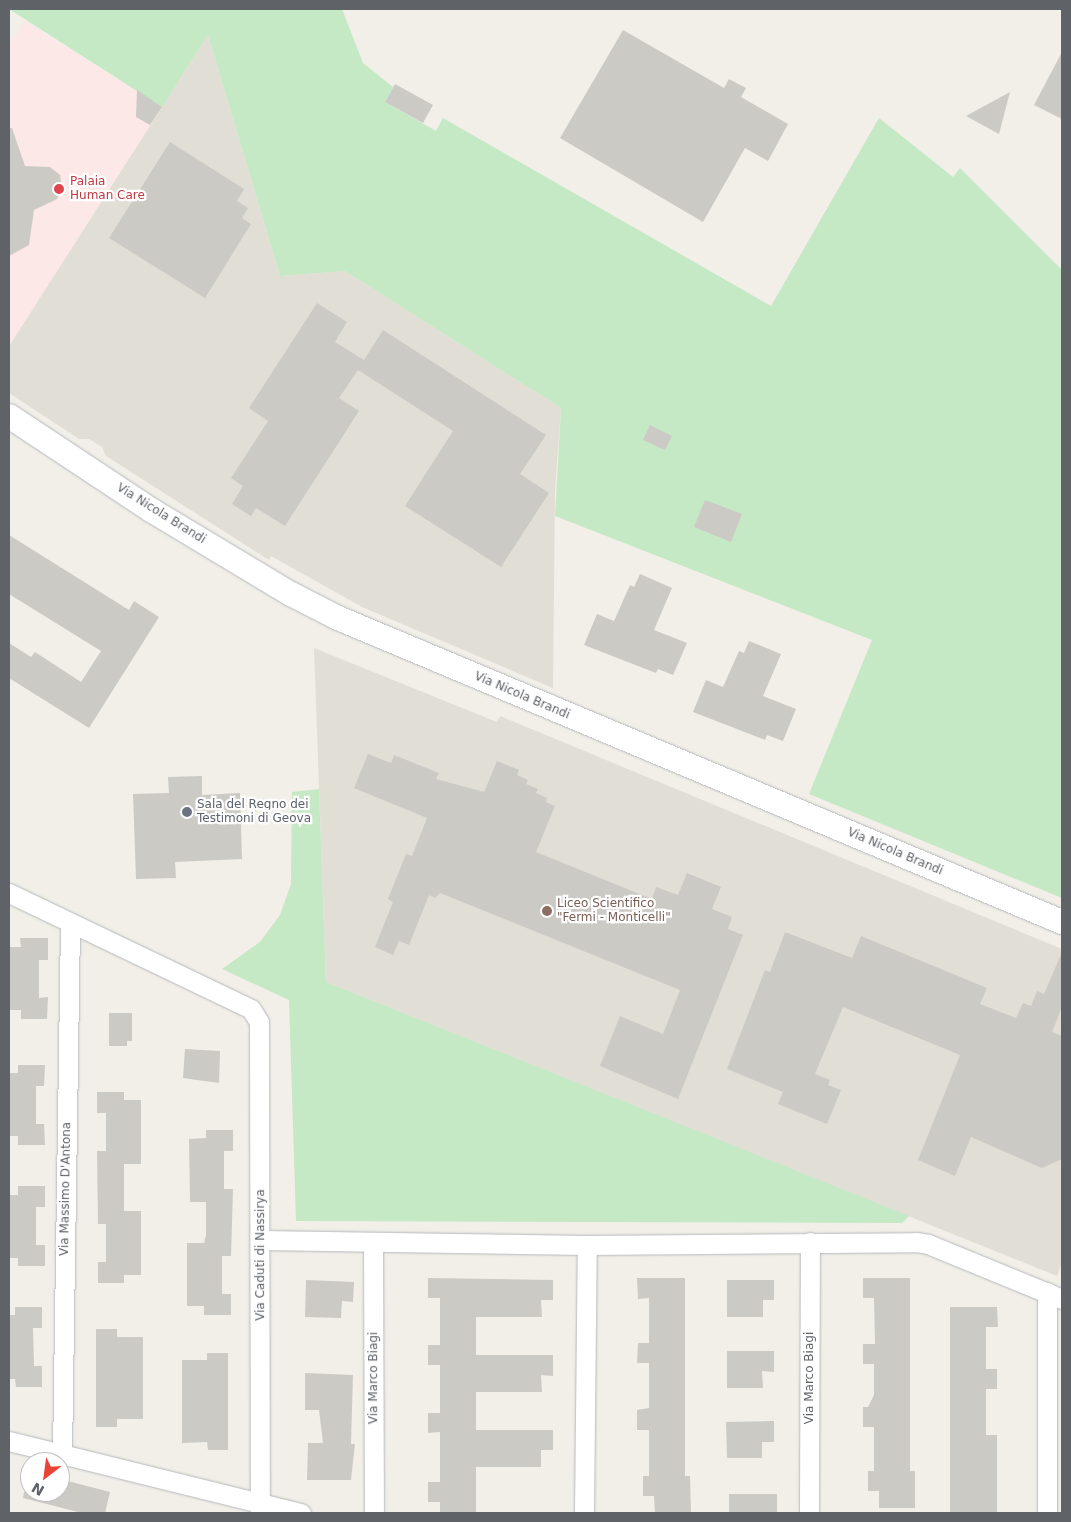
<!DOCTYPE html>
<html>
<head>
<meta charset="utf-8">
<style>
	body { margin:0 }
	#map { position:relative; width:1071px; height:1522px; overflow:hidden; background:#f1efe8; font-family:"DejaVu Sans",sans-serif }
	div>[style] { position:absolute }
	.education>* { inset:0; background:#e1ded6 }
	.medical>* { inset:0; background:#fce8e6 }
	.green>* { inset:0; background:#c5e8c5 }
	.building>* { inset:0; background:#cccac5 }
	.roads { filter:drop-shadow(0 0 1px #b5b8bc) drop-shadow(0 0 1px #b5b8bc) }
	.minor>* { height:19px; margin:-9.5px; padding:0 9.5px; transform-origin:9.5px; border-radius:9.5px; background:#fff }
	.tertiary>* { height:24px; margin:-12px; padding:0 12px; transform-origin:12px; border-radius:12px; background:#fff }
	.dots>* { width:14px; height:14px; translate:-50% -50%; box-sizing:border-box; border:2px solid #fff; border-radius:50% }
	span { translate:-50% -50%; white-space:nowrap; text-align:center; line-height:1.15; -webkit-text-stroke:4.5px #fff; paint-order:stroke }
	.health-label { font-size:12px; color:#be3a42 }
	.left { translate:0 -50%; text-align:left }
	.street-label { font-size:12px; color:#5f6368 }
	.worship-label { font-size:12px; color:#5b616d }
	.education-label { font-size:12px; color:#785e54 }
	.frame { position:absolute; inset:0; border:10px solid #5f6368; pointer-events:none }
	.north { position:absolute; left:20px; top:1452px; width:50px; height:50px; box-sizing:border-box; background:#fff; border:1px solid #bfc1c3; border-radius:50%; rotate:210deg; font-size:14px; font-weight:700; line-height:20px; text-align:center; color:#5f6368 }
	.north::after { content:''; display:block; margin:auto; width:18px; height:22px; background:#ea4335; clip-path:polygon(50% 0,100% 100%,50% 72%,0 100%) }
</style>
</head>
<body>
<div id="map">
	<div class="education">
		<div style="clip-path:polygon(208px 35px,280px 276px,345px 271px,561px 408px,555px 491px,553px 688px,362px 607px,271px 556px,269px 560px,106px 456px,102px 447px,89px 439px,79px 439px,9px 393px,9px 346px)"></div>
		<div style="clip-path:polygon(314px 648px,497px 722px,500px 716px,1062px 949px,1062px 1263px,1057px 1276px,326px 982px)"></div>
	</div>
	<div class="medical">
		<div style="clip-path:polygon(25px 21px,162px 107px,9px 346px,9px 46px)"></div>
	</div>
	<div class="green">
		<div style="clip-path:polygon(9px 9px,342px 9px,363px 63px,393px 87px,385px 102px,436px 131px,443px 118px,771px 306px,879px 118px,953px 177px,960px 168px,1062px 270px,1062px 898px,809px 794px,872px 640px,555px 516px,561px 408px,345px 271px,280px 276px,208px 35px,162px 107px)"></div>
		<div style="clip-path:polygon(319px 789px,326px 982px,909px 1216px,902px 1223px,296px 1221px,289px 1000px,222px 969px,260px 942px,280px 915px,291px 884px,292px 792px)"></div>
	</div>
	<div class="building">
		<div style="clip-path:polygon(623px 30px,724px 88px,729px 79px,746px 88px,741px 97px,788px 124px,768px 161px,745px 148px,703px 222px,560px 138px)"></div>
		<div style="clip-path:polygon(1062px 52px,1062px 119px,1034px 105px)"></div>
		<div style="clip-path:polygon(395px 84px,433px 105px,423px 123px,385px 102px)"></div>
		<div style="clip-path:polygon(137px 90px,162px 107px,150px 125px,136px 117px)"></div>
		<div style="clip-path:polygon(1010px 92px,999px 134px,966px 116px)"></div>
		<div style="clip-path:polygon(9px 128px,12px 128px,25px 166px,50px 167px,60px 175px,62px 188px,57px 199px,34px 210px,29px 245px,9px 256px)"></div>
		<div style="clip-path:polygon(170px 142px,244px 189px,237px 201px,248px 208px,242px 218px,251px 224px,205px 298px,109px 238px)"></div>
		<div style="clip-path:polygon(317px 303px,347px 322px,335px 342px,364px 360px,383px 330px,546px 435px,520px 474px,549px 493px,501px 567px,405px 506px,453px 431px,358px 370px,339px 398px,359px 411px,285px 526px,256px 508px,251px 516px,232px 504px,243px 486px,231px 478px,268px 421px,249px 408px)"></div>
		<div style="clip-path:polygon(650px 425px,672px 436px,665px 450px,643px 440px)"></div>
		<div style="clip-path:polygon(705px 500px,742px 514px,731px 542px,694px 527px)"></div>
		<div style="clip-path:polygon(9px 535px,129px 610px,134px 601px,159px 617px,89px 728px,9px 678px,9px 643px,31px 657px,35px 652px,81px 682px,101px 651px,9px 594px)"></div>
		<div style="clip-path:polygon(640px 574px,672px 588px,654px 630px,687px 643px,673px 675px,658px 669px,656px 673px,584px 645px,597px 614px,614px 621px,630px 585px,634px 587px)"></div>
		<div style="clip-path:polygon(749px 641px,781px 654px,763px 696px,796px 709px,783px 741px,767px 735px,765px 740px,693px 712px,706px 680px,723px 687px,739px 651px,744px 653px)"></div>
		<div style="clip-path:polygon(368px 754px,391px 763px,394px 755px,439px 773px,436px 779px,484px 792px,497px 761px,519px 770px,517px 775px,528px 780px,526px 784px,538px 789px,536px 793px,547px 798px,546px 802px,555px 806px,536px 852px,652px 899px,656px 887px,678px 895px,687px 873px,721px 887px,712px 909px,732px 917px,728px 929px,743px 935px,678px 1099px,600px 1066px,620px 1016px,663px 1034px,680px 990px,440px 893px,435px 898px,429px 895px,409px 945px,399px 941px,393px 955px,375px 947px,393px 902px,388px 899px,406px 854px,412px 856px,427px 818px,354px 788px)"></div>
		<div style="clip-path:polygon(202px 776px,202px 795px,240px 793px,242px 859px,175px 862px,176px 878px,136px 879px,133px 794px,169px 793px,168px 777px)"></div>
		<div style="clip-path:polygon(785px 932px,852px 958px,861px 936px,987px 988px,980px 1004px,1016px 1018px,1023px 1003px,1031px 1006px,1037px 991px,1044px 994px,1062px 952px,1062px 1007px,1052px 1032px,1062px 1036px,1062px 1159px,1042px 1168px,971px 1137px,955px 1176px,918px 1160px,960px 1055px,843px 1007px,815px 1074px,830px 1080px,828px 1085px,841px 1090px,827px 1124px,778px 1104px,783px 1092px,727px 1069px,765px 970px,770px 972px)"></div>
		<div style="clip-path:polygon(20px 938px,48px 938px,48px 960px,39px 960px,39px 998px,48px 997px,47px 1019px,21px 1019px,21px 1010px,9px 1010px,9px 947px,21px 947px)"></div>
		<div style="clip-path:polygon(109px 1013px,132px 1013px,132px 1041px,127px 1041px,127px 1046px,109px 1046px)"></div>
		<div style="clip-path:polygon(185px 1049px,220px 1051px,219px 1083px,183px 1078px)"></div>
		<div style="clip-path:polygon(18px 1065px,45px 1065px,44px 1086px,36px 1086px,36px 1124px,44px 1124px,45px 1145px,18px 1145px,18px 1136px,9px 1136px,9px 1073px,18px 1073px)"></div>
		<div style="clip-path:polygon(97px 1092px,124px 1092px,124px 1100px,141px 1100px,141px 1164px,124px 1164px,124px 1211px,141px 1211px,141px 1275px,124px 1275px,124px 1283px,98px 1283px,98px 1262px,106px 1262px,106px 1224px,98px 1224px,97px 1151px,106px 1151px,106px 1113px,97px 1113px)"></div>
		<div style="clip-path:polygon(206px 1130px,233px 1130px,233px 1151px,224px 1151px,224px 1189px,233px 1189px,231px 1256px,222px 1256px,222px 1294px,231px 1294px,231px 1315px,204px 1315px,204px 1306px,187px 1306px,187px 1243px,204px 1243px,206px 1235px,206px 1202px,190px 1202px,189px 1139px,206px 1138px)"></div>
		<div style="clip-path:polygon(18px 1186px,45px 1186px,45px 1207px,36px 1207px,36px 1245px,45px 1245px,45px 1266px,18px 1266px,18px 1258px,9px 1258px,9px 1195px,18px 1195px)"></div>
		<div style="clip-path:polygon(428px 1278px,553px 1280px,553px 1300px,541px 1300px,542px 1317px,476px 1317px,476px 1355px,553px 1355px,553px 1376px,541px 1375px,542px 1392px,476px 1392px,476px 1430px,553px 1430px,553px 1450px,541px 1450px,541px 1467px,476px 1467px,476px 1513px,440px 1513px,440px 1502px,428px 1502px,428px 1482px,440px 1482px,440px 1432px,428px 1433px,428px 1413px,440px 1413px,440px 1365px,428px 1365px,428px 1345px,440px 1345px,440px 1298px,428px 1298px)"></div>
		<div style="clip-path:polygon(637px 1278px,685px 1278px,685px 1476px,690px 1476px,691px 1512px,655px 1512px,654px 1496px,643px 1496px,643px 1476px,649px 1476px,649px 1430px,637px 1430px,637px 1410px,649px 1408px,649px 1363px,637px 1363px,638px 1343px,649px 1343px,649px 1298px,638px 1299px)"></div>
		<div style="clip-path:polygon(863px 1278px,910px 1278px,910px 1471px,915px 1471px,915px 1508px,879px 1508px,879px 1491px,868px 1491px,868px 1471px,874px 1471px,874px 1427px,863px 1427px,863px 1407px,868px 1407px,874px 1395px,874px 1364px,863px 1364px,863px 1344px,875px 1344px,874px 1298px,863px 1298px)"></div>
		<div style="clip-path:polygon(306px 1280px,354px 1282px,353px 1302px,342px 1301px,341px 1318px,305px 1317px)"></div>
		<div style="clip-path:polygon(727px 1280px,774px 1280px,774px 1300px,763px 1300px,763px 1317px,727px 1317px)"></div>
		<div style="clip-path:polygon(15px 1307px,42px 1307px,42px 1328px,33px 1328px,34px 1366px,42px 1366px,42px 1387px,16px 1387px,15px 1379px,9px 1379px,9px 1315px,15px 1315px)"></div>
		<div style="clip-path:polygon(950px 1307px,997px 1307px,998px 1327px,986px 1327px,986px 1369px,997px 1369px,997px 1389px,986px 1389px,986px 1435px,997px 1435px,997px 1513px,950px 1513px)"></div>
		<div style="clip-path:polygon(96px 1329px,117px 1329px,117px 1337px,143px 1337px,143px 1419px,117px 1419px,117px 1427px,96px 1427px)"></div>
		<div style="clip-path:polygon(727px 1351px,774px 1351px,774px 1372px,762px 1371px,763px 1388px,727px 1388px)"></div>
		<div style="clip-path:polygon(207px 1353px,228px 1353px,228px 1450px,208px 1450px,207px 1442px,182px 1443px,182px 1360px,207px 1360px)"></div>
		<div style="clip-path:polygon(305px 1373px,353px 1375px,351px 1444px,355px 1444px,351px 1480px,307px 1480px,308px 1443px,323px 1443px,319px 1410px,305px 1410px)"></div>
		<div style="clip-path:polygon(774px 1421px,774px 1442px,762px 1442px,762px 1458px,727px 1458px,726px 1422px)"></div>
		<div style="clip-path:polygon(60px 1479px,110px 1492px,105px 1513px,82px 1513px,23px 1498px,24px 1492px,60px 1492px)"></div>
		<div style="clip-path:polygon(729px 1494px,777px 1494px,777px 1513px,729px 1513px)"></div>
	</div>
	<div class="roads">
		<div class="minor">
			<div style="left:9px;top:893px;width:268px;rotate:25.6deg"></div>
			<div style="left:251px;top:1009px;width:15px;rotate:58deg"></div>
			<div style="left:259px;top:1022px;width:491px;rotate:89.9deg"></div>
			<div style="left:261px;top:1240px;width:326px;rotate:0.9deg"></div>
			<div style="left:587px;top:1245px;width:329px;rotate:-0.5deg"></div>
			<div style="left:916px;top:1242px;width:12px;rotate:9deg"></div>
			<div style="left:928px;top:1244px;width:145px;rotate:22.3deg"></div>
			<div style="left:373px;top:1242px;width:271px;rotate:89.8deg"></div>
			<div style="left:1047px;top:1292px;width:221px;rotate:90deg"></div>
			<div style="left:9px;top:1441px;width:301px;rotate:13.9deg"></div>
			<div style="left:62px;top:1456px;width:533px;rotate:-89.14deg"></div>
			<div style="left:584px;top:1513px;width:268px;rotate:-89.4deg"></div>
			<div style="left:809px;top:1513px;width:271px;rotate:-89.8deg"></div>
		</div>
		<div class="tertiary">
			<div style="left:9px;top:416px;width:170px;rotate:33.5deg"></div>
			<div style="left:151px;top:510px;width:163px;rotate:31deg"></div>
			<div style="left:291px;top:594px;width:53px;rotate:27.1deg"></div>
			<div style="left:338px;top:618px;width:785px;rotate:22.78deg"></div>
		</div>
	</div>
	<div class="dots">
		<div style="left:59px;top:189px;background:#e0444e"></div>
		<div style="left:187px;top:812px;background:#6b7280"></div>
		<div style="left:547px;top:911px;background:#8d6e63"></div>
	</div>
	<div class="health-label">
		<span class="left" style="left:70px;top:189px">Palaia<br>Human Care</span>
	</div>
	<div class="street-label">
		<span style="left:161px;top:514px;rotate:32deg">Via Nicola Brandi</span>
		<span style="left:522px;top:696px;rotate:23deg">Via Nicola Brandi</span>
		<span style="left:895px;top:852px;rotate:23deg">Via Nicola Brandi</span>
		<span style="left:66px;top:1189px;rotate:-89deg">Via Massimo D'Antona</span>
		<span style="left:261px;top:1255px;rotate:-90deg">Via Caduti di Nassirya</span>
		<span style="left:374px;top:1378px;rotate:-90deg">Via Marco Biagi</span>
		<span style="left:810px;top:1378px;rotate:-90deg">Via Marco Biagi</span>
	</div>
	<div class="worship-label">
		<span class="left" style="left:197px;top:812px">Sala del Regno dei<br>Testimoni di Geova</span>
	</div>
	<div class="education-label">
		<span class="left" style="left:557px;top:911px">Liceo Scientifico<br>"Fermi - Monticelli"</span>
	</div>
	<div class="frame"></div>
	<div class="north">N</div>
</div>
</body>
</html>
